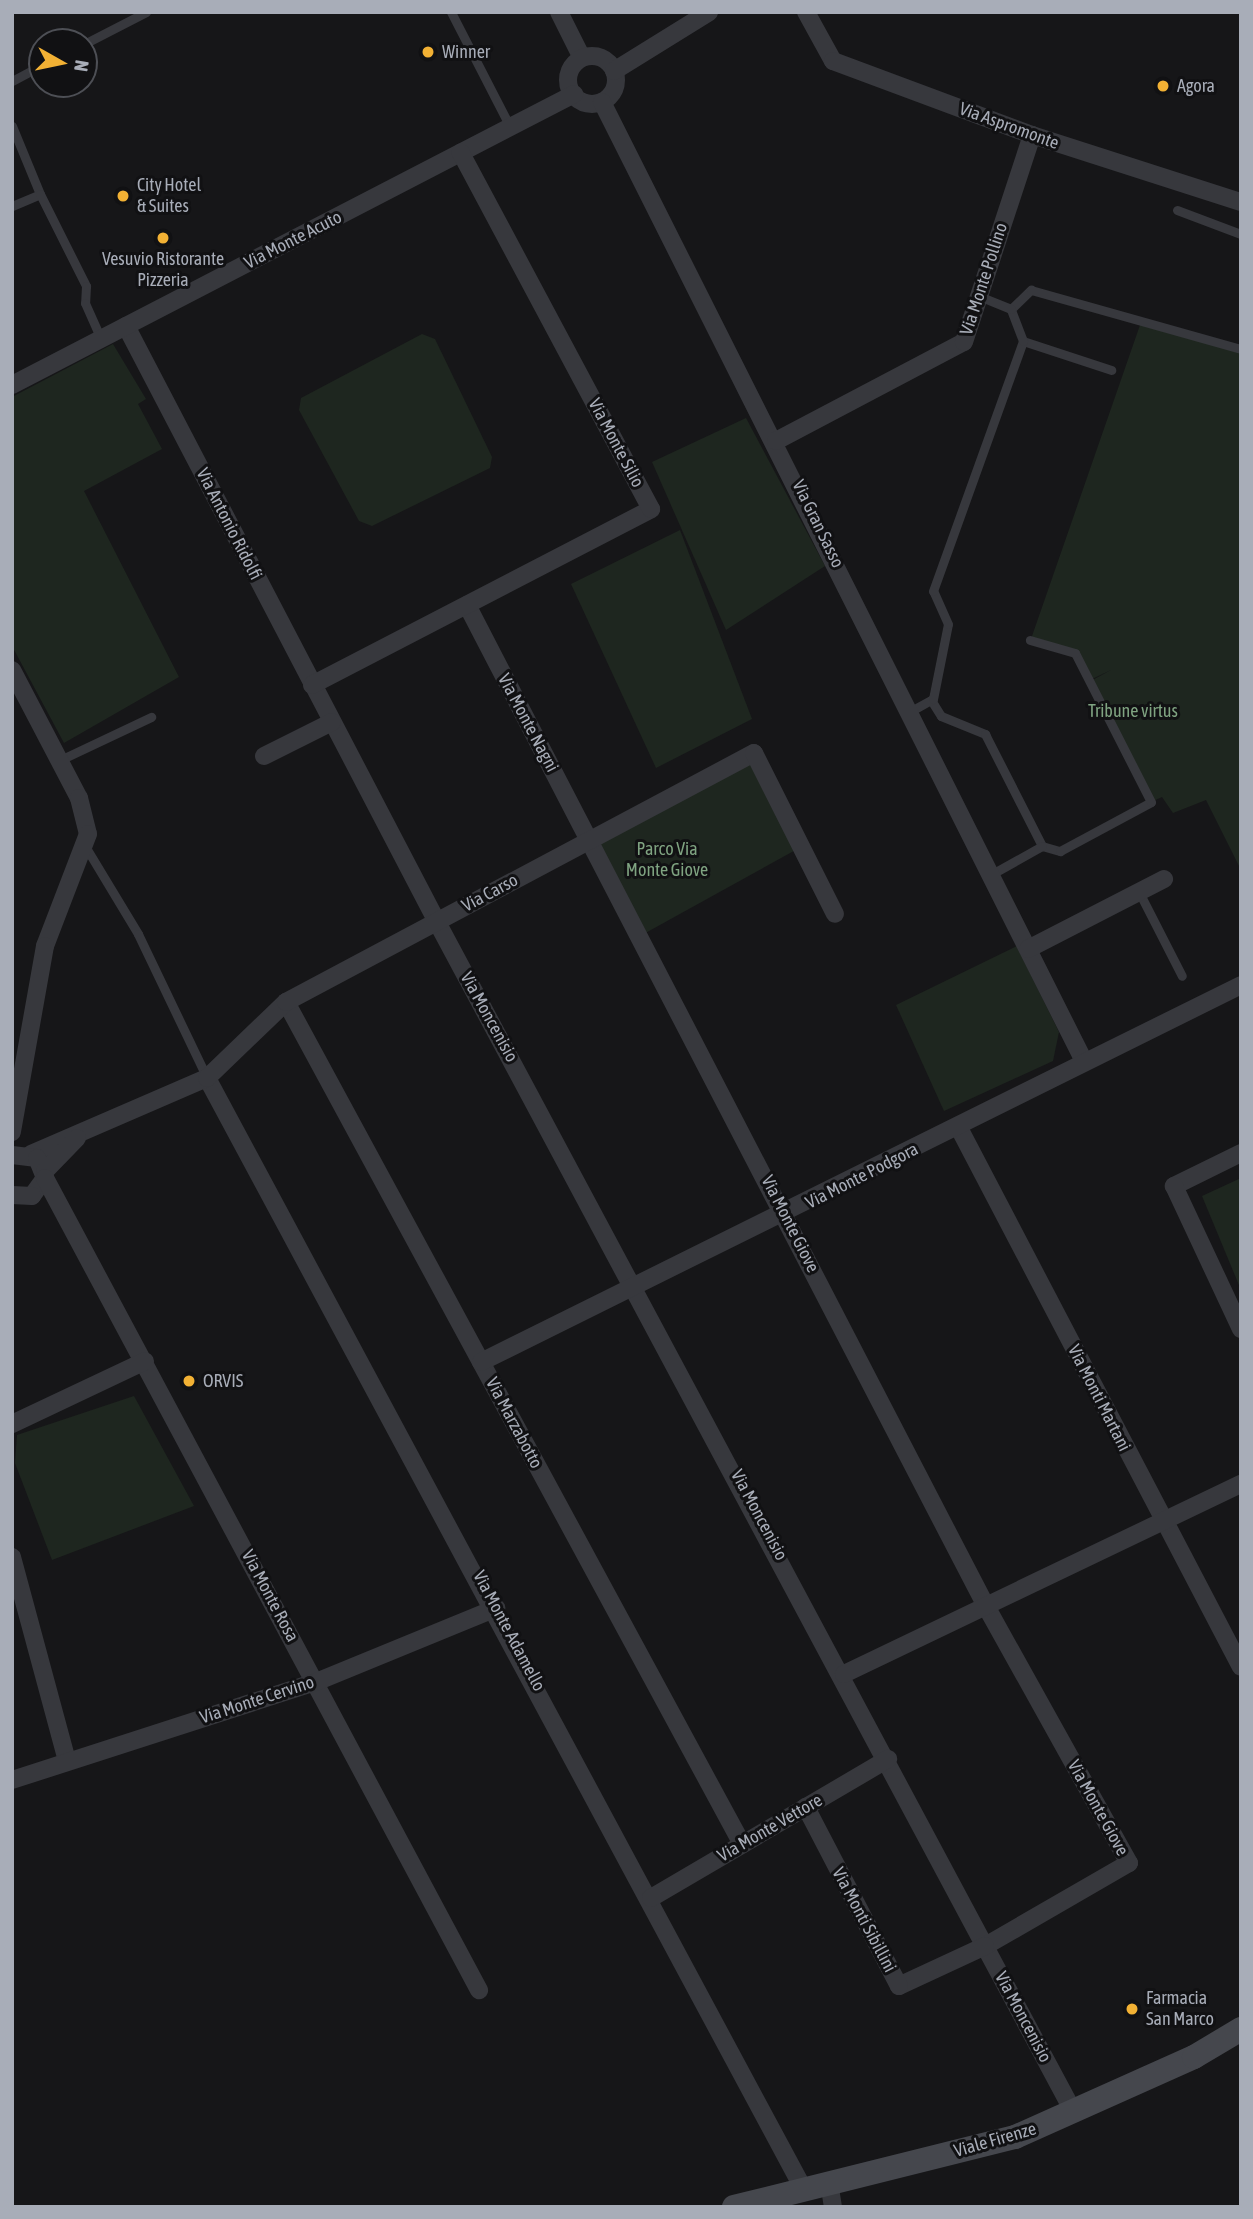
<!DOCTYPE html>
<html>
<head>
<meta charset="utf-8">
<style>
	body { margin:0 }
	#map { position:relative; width:1253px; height:2219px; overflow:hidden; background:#161618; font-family:"Asap Condensed",sans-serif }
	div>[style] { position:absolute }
	.green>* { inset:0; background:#1e261f }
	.lane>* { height:9px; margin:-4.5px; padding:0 4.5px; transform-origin:4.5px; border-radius:4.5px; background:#37383d }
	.street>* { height:18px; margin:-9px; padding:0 9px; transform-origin:9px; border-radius:9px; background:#37383d }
	.street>.ring { margin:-9px; padding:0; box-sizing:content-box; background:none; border:18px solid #37383d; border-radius:50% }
	.secondary>* { height:24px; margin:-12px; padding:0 12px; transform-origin:12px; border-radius:12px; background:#45474d }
	.dots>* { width:19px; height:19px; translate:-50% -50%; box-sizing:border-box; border:4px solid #111113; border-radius:50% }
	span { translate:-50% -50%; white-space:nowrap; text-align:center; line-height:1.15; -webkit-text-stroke:6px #111113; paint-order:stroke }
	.poi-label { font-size:18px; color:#a8adb8 }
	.left { translate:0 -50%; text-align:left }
	.street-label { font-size:18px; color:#a8adb8 }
	.park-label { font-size:18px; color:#7fa381 }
	.frame { position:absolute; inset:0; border:14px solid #a8adb8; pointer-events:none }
	.north { position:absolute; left:28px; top:28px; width:70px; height:70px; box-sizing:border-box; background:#111113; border:2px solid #4d4f55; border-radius:50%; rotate:99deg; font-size:19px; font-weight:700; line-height:28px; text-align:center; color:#a8adb8 }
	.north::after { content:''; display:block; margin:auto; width:24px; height:32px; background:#f2b134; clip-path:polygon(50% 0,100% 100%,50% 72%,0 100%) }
</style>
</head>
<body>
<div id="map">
	<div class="green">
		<div style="clip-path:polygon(1140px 325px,1241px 353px,1241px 870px,1206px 800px,1173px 813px,1162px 797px,1151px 802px,1089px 682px,1111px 670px,1090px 680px,1075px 651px,1031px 639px)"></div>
		<div style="clip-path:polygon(422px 334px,435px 339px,492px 457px,490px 468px,372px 526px,359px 521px,299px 410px,301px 398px)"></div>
		<div style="clip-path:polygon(113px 344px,146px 399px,138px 404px,162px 449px,84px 491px,179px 677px,64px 743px,12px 646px,12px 397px)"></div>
		<div style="clip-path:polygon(746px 418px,825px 566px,726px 630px,652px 462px)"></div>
		<div style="clip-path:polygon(680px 530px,752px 719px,656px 768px,571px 584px)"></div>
		<div style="clip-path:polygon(754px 753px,801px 847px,640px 936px,590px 840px)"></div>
		<div style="clip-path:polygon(1017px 946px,1059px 1032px,1053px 1061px,944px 1111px,896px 1005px)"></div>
		<div style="clip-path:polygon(1241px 1178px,1241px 1290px,1202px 1196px)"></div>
		<div style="clip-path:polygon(134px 1396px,194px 1506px,52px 1560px,15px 1463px,17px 1435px)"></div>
	</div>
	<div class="lane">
		<div style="left:451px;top:12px;width:129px;rotate:62.8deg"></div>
		<div style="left:84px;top:44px;width:70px;rotate:-27.3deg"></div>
		<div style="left:12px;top:81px;width:34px;rotate:-28deg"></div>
		<div style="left:12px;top:126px;width:74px;rotate:67.6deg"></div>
		<div style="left:12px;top:206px;width:30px;rotate:-23deg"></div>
		<div style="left:40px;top:194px;width:103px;rotate:63.4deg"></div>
		<div style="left:86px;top:286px;width:17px;rotate:93deg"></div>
		<div style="left:85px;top:303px;width:39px;rotate:66deg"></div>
		<div style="left:1177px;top:210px;width:68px;rotate:20.6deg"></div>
		<div style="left:1011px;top:309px;width:28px;rotate:-44deg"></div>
		<div style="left:1031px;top:290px;width:218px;rotate:15.7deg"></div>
		<div style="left:1023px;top:341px;width:93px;rotate:18.2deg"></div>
		<div style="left:931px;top:700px;width:19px;rotate:58deg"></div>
		<div style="left:941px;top:716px;width:48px;rotate:22.2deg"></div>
		<div style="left:985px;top:734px;width:126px;rotate:63deg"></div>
		<div style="left:1042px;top:846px;width:19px;rotate:16deg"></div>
		<div style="left:1060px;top:851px;width:103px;rotate:-28.3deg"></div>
		<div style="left:1151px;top:802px;width:167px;rotate:-117deg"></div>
		<div style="left:1075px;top:653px;width:47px;rotate:-163.9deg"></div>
		<div style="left:911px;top:711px;width:25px;rotate:-29deg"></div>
		<div style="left:933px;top:699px;width:76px;rotate:-78.7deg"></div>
		<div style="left:948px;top:624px;width:36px;rotate:-114deg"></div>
		<div style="left:933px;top:591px;width:266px;rotate:-70.2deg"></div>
		<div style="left:1023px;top:341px;width:34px;rotate:-111deg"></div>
		<div style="left:1011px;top:309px;width:35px;rotate:-158deg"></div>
		<div style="left:60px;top:760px;width:101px;rotate:-25.3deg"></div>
		<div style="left:85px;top:846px;width:103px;rotate:58.9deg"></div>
		<div style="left:138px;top:934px;width:160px;rotate:64.4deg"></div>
		<div style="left:992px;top:874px;width:57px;rotate:-29.2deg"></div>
		<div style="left:1139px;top:892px;width:94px;rotate:62.9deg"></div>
	</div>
	<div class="street">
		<div style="left:559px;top:12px;width:51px;rotate:63.4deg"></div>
		<div style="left:806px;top:12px;width:56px;rotate:61.1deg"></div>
		<div style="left:833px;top:61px;width:212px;rotate:20.4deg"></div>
		<div style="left:1032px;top:135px;width:219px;rotate:17.8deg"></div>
		<div class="ring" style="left:568px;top:56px;width:30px;height:30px"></div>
		<div style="left:614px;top:71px;width:112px;rotate:-31.8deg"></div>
		<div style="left:602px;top:102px;width:1073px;rotate:63.32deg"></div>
		<div style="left:126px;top:326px;width:672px;rotate:62.44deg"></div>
		<div style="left:437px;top:922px;width:1351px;rotate:61.86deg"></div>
		<div style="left:12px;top:385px;width:633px;rotate:-27.37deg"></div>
		<div style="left:776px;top:441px;width:212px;rotate:-27.8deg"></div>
		<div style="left:964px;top:342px;width:218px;rotate:-71.8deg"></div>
		<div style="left:467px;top:605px;width:1130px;rotate:62.6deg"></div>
		<div style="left:987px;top:1608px;width:292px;rotate:60.9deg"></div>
		<div style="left:1129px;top:1863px;width:166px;rotate:150deg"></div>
		<div style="left:985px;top:1946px;width:95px;rotate:155.1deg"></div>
		<div style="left:899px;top:1986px;width:202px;rotate:-117.5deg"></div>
		<div style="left:12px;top:670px;width:144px;rotate:62.4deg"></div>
		<div style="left:79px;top:798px;width:37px;rotate:76deg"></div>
		<div style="left:88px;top:834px;width:120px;rotate:111deg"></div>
		<div style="left:45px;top:946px;width:189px;rotate:100.1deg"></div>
		<div style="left:312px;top:685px;width:382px;rotate:-27.4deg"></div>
		<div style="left:651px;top:509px;width:404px;rotate:-118.1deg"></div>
		<div style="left:264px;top:756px;width:76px;rotate:-26.6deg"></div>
		<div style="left:1028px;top:949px;width:153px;rotate:-27.2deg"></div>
		<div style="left:286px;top:1002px;width:958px;rotate:61.56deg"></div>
		<div style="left:207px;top:1078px;width:1260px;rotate:61.77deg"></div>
		<div style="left:959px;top:1128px;width:608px;rotate:62.38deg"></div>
		<div style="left:1241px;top:1153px;width:75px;rotate:153.8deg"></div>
		<div style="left:1174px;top:1186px;width:158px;rotate:64.9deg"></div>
		<div style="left:31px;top:1154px;width:192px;rotate:-23.4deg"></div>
		<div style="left:207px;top:1078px;width:110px;rotate:-43.9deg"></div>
		<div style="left:286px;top:1002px;width:530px;rotate:-28.02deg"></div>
		<div style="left:754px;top:753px;width:180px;rotate:63.3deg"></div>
		<div style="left:12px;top:1155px;width:25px;rotate:7deg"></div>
		<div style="left:37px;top:1158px;width:22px;rotate:68deg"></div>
		<div style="left:45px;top:1178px;width:22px;rotate:126deg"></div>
		<div style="left:32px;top:1196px;width:20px;rotate:-177deg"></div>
		<div style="left:45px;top:1171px;width:46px;rotate:-45.9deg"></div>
		<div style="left:45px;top:1178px;width:921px;rotate:61.88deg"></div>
		<div style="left:481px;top:1362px;width:848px;rotate:-26.38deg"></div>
		<div style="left:12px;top:1424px;width:147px;rotate:-25.3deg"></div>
		<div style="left:12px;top:1557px;width:211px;rotate:74.9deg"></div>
		<div style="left:844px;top:1674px;width:440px;rotate:-25.6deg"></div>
		<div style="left:12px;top:1780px;width:319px;rotate:-17.9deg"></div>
		<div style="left:316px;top:1682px;width:195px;rotate:-22.3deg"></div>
		<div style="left:651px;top:1898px;width:275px;rotate:-30.4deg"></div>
		<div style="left:829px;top:2182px;width:25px;rotate:81deg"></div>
	</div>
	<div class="secondary">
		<div style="left:734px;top:2207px;width:290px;rotate:-14deg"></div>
		<div style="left:1015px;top:2137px;width:196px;rotate:-24.1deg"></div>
		<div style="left:1194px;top:2057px;width:55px;rotate:-30.8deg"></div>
	</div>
	<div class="dots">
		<div style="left:428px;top:52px;background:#f2b134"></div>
		<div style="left:1163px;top:86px;background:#f2b134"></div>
		<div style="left:123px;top:196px;background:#f2b134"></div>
		<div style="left:163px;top:238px;background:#f2b134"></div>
		<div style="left:189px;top:1381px;background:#f2b134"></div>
		<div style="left:1132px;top:2009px;background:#f2b134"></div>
	</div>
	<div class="poi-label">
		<span class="left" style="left:442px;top:52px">Winner</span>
		<span class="left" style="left:1177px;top:86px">Agora</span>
		<span class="left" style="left:137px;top:196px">City Hotel<br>&amp; Suites</span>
		<span style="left:163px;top:270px">Vesuvio Ristorante<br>Pizzeria</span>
		<span class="left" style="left:203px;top:1381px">ORVIS</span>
		<span class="left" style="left:1146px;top:2009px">Farmacia<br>San Marco</span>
	</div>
	<div class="street-label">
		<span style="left:1009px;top:126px;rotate:20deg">Via Aspromonte</span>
		<span style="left:293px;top:240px;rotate:-27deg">Via Monte Acuto</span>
		<span style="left:984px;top:279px;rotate:-72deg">Via Monte Pollino</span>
		<span style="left:616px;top:443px;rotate:62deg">Via Monte Silio</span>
		<span style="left:229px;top:524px;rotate:63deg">Via Antonio Ridolfi</span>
		<span style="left:818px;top:524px;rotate:64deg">Via Gran Sasso</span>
		<span style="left:528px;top:723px;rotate:62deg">Via Monte Nagni</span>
		<span style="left:490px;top:893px;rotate:-28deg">Via Carso</span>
		<span style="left:489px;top:1017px;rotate:61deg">Via Moncenisio</span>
		<span style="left:862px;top:1176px;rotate:-27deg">Via Monte Podgora</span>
		<span style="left:790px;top:1224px;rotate:63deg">Via Monte Giove</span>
		<span style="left:1099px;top:1398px;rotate:63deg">Via Monti Martani</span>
		<span style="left:514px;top:1423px;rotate:62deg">Via Marzabotto</span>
		<span style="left:759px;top:1515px;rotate:62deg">Via Moncenisio</span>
		<span style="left:270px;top:1596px;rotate:62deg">Via Monte Rosa</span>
		<span style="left:509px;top:1631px;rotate:62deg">Via Monte Adamello</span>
		<span style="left:257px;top:1700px;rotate:-18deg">Via Monte Cervino</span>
		<span style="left:1098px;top:1808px;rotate:61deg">Via Monte Giove</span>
		<span style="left:770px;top:1828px;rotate:-30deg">Via Monte Vettore</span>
		<span style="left:864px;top:1920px;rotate:62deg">Via Monti Sibillini</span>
		<span style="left:1023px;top:2017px;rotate:62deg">Via Moncenisio</span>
		<span style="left:995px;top:2140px;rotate:-16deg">Viale Firenze</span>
	</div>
	<div class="park-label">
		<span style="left:1133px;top:711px">Tribune virtus</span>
		<span style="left:667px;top:860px">Parco Via<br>Monte Giove</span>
	</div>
	<div class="frame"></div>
	<div class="north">N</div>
</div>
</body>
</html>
